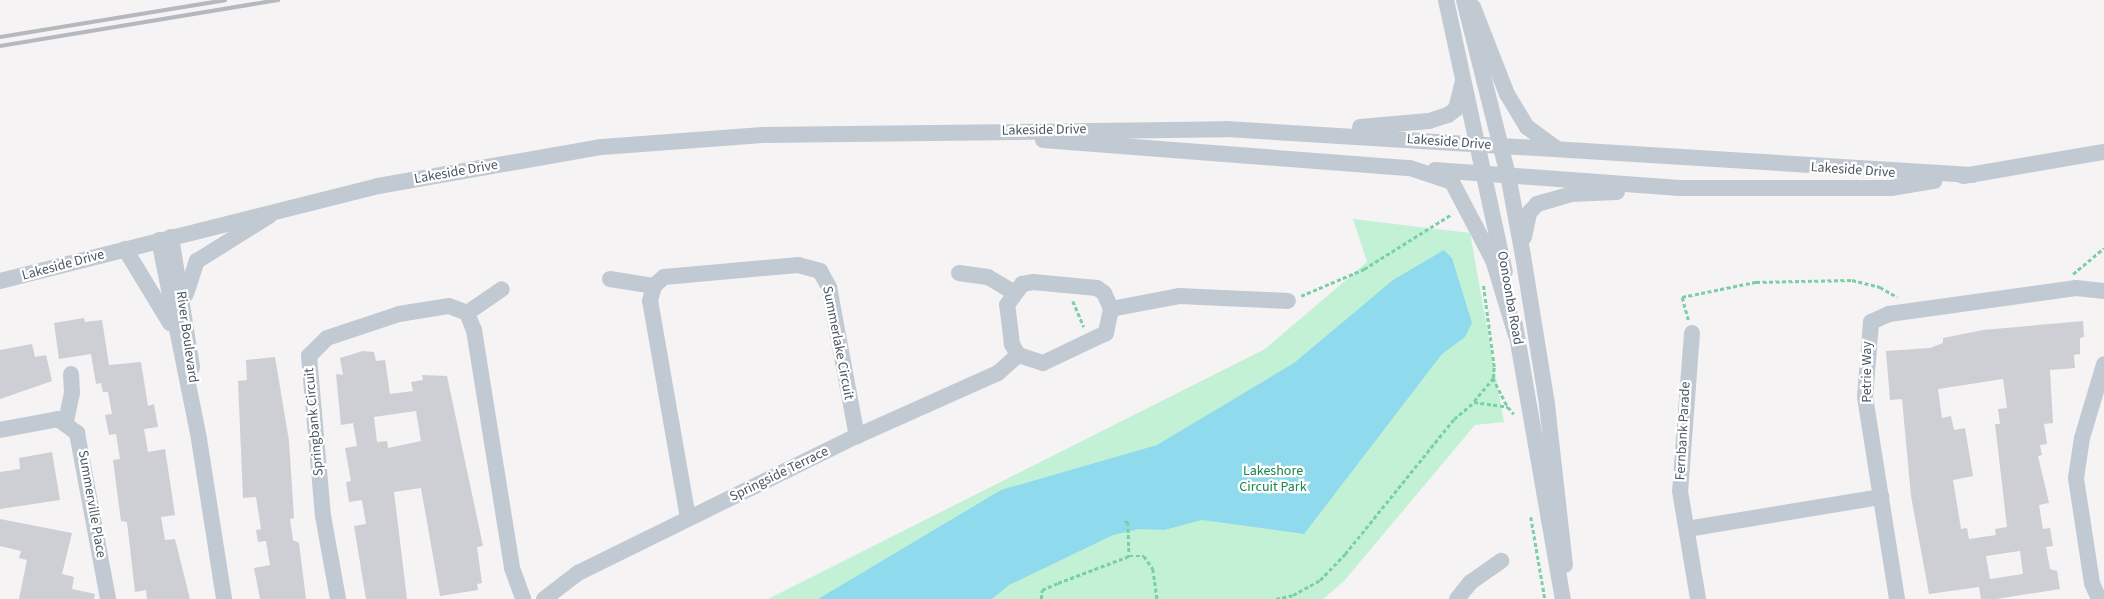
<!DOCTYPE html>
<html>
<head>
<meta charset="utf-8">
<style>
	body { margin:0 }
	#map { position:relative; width:2104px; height:599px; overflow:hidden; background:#f5f3f3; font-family:"Source Sans 3",sans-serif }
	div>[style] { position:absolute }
	.green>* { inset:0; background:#c3f1d5 }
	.water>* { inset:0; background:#90daee }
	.building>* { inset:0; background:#cdcfd5 }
	.path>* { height:2.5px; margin-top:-1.25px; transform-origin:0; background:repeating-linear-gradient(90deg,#7ad0a6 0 4px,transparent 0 6.5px) }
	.minor>* { height:16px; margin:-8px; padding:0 8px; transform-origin:8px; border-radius:8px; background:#c1cad2 }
	.rail>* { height:4px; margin:-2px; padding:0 2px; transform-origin:2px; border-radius:2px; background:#b5b8bd }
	span { translate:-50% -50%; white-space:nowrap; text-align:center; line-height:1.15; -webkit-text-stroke:4.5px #fff; paint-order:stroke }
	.street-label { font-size:14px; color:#4a5661 }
	.park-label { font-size:14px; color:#17864f }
</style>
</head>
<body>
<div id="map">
	<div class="green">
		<div style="clip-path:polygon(1353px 219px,1470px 233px,1504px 422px,1475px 425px,1344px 581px,1323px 599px,768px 599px,1265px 349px,1367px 262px)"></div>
	</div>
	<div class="water">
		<div style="clip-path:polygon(1444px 250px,1452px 258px,1472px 323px,1465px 337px,1442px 354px,1304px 534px,1202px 520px,1164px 530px,1139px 529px,1113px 535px,1009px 585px,992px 599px,818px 599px,1001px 490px,1157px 445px,1294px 363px,1393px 280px)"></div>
	</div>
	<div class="building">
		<div style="clip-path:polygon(84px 318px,85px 322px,102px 320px,109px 365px,141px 362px,148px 406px,154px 404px,158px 427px,144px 429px,148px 452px,165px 449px,175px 515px,161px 517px,165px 540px,175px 539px,190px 599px,147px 599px,146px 590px,135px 592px,127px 522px,121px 521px,113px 460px,120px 459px,116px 434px,109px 435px,105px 415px,112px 414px,108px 392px,103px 392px,101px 383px,96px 384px,91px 354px,59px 359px,54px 323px)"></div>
		<div style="clip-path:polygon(evenodd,2083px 321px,2084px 337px,2080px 338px,2080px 354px,2074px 355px,2075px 368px,2050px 370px,2053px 423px,2044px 424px,2047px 444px,2040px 445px,2042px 455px,2038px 456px,2049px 503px,2039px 505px,2043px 529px,2050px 528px,2053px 546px,2046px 547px,2050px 569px,2057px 571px,2060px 589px,1996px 599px,1981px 599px,1979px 587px,1929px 594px,1911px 496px,1902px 399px,1890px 400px,1886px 351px,1930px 348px,1943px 343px,1943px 338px,1983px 330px,2083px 321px,2003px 379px,2007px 408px,1998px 409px,2000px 424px,1995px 424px,2007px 527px,1995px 529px,1996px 535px,1969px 539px,1967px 528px,1961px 529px,1953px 480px,1973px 476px,1965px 428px,1954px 430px,1951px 416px,1942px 418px,1938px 389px,2003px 379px,2083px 321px,2020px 551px,2023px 574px,1990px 579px,1986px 556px,2020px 551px)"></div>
		<div style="clip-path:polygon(32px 344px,35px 357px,46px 355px,52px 381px,0 399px,0 350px)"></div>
		<div style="clip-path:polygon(evenodd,363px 351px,374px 352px,376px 361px,385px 360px,390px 394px,413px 391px,411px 382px,423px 380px,422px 375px,447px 376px,483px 546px,477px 547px,482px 583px,477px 584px,478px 590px,440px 596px,421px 488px,394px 492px,407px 599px,366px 599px,354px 526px,366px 524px,362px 500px,349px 502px,346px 482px,351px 481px,345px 448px,357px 446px,353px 423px,341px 425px,336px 374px,343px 375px,340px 358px,363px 351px,416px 411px,421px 441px,388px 448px,387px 441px,377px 442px,374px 417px,416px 411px)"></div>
		<div style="clip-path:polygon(275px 357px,289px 441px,294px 518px,290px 519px,293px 540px,299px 543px,306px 599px,260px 599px,254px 568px,270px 565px,266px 541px,258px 542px,256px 530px,261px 529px,256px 497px,243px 498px,238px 381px,247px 380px,246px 360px)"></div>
		<div style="clip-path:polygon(52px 452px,60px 500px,0 509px,0 472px,20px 469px,19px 458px)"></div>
		<div style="clip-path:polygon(0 519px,72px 533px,62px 574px,74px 577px,72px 589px,95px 594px,94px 599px,19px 599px,27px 560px,19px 558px,21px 551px,0 546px)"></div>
	</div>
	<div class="path">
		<div style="left:2073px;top:274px;width:40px;rotate:-40deg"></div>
		<div style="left:1301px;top:296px;width:69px;rotate:-23.2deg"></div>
		<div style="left:1364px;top:269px;width:104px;rotate:-32deg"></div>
		<div style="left:1073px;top:301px;width:28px;rotate:67deg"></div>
		<div style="left:1688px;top:320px;width:24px;rotate:-105deg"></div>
		<div style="left:1682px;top:297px;width:76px;rotate:-11.5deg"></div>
		<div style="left:1756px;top:282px;width:96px;rotate:-1.2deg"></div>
		<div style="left:1852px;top:280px;width:29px;rotate:14deg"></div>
		<div style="left:1880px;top:287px;width:20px;rotate:30deg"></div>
		<div style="left:1493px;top:378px;width:33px;rotate:63deg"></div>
		<div style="left:1474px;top:401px;width:30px;rotate:-50deg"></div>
		<div style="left:1493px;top:378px;width:11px;rotate:-85deg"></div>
		<div style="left:1494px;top:367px;width:84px;rotate:-97.5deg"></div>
		<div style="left:1531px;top:517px;width:83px;rotate:80.3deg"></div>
		<div style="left:1124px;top:522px;width:4px"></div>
		<div style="left:1128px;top:522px;width:34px;rotate:88deg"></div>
		<div style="left:1041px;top:599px;width:9px;rotate:-84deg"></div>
		<div style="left:1042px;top:590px;width:17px;rotate:-24deg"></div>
		<div style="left:1058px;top:583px;width:76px;rotate:-20.8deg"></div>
		<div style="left:1129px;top:556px;width:15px"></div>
		<div style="left:1144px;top:556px;width:16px;rotate:55deg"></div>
		<div style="left:1153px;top:569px;width:30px;rotate:82deg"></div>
		<div style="left:1276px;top:599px;width:17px;rotate:-13deg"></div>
		<div style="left:1293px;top:595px;width:31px;rotate:-29deg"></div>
		<div style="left:1320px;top:580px;width:36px;rotate:-46deg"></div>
		<div style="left:1345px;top:554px;width:174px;rotate:-51.1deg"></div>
		<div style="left:1454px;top:419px;width:26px;rotate:-40deg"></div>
		<div style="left:1474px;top:402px;width:34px;rotate:8deg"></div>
		<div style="left:1508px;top:407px;width:9px;rotate:49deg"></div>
	</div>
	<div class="minor">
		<div style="left:1446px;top:0;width:278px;rotate:77.8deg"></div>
		<div style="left:1464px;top:0;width:180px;rotate:75.9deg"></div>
		<div style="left:1508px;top:175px;width:82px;rotate:79.5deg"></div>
		<div style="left:1523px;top:256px;width:151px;rotate:80.8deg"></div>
		<div style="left:1547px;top:405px;width:161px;rotate:83.6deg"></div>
		<div style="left:1473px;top:7px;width:93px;rotate:68.7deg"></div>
		<div style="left:1507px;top:94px;width:39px;rotate:59deg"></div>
		<div style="left:1527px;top:127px;width:36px;rotate:36deg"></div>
		<div style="left:1360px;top:127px;width:69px;rotate:-5deg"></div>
		<div style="left:1429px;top:121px;width:20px;rotate:-18deg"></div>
		<div style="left:1448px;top:115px;width:10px;rotate:-37deg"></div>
		<div style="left:1456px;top:109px;width:29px;rotate:-76deg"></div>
		<div style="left:1043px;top:140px;width:368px;rotate:4.4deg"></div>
		<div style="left:1410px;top:168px;width:44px;rotate:18.4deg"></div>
		<div style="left:1452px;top:182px;width:88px;rotate:62.3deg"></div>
		<div style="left:1493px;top:260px;width:78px;rotate:73deg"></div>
		<div style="left:1435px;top:170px;width:245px;rotate:4.2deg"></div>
		<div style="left:1679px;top:188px;width:212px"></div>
		<div style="left:1891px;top:188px;width:44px;rotate:-9.2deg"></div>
		<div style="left:1963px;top:176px;width:143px;rotate:-9.7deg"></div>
		<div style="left:171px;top:237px;width:132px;rotate:80.8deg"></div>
		<div style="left:1524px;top:237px;width:25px;rotate:-78deg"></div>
		<div style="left:1529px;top:213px;width:12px;rotate:-48deg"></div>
		<div style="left:1537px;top:204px;width:35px;rotate:-16deg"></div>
		<div style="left:1571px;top:194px;width:46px;rotate:-2.5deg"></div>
		<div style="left:159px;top:240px;width:203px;rotate:78.6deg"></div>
		<div style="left:199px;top:439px;width:162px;rotate:81.1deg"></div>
		<div style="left:125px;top:249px;width:87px;rotate:58.7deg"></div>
		<div style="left:959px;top:273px;width:29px;rotate:8deg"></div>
		<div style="left:988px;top:277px;width:29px;rotate:31deg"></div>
		<div style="left:610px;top:279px;width:45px;rotate:9deg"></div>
		<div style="left:0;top:281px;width:390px;rotate:-14.1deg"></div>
		<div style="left:378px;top:186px;width:227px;rotate:-9.9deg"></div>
		<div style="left:602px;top:147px;width:161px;rotate:-4.3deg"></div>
		<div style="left:763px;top:135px;width:463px;rotate:-0.7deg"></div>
		<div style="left:1226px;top:129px;width:748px;rotate:3.52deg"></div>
		<div style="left:1033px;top:282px;width:64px;rotate:5.4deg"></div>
		<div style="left:1097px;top:288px;width:9px;rotate:36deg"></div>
		<div style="left:1104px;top:293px;width:17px;rotate:66deg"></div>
		<div style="left:1111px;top:309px;width:25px;rotate:102deg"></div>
		<div style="left:1106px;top:333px;width:70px;rotate:154.5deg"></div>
		<div style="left:1043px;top:363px;width:26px;rotate:-162deg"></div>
		<div style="left:1018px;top:355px;width:13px;rotate:-119deg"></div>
		<div style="left:1012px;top:344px;width:39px;rotate:-97deg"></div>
		<div style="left:1007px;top:305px;width:26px;rotate:-54deg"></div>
		<div style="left:1022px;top:284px;width:11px;rotate:-10deg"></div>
		<div style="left:186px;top:294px;width:35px;rotate:-72deg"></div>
		<div style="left:197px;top:261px;width:85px;rotate:-32deg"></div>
		<div style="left:1111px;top:309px;width:69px;rotate:-10.8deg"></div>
		<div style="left:1179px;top:296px;width:109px;rotate:2.6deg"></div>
		<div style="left:467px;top:313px;width:42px;rotate:-34.4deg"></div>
		<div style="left:1515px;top:325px;width:278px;rotate:80.1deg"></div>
		<div style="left:1692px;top:333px;width:158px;rotate:94.3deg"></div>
		<div style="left:1680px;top:491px;width:109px;rotate:80.5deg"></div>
		<div style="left:66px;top:421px;width:29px;rotate:-78deg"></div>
		<div style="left:72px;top:393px;width:19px;rotate:-93deg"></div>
		<div style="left:0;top:430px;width:59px;rotate:-10.7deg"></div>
		<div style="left:58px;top:419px;width:24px;rotate:36deg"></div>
		<div style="left:77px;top:433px;width:169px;rotate:79.4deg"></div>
		<div style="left:688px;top:518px;width:220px;rotate:-99.9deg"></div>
		<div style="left:650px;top:301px;width:16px;rotate:-75deg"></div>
		<div style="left:654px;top:286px;width:13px;rotate:-42deg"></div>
		<div style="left:664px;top:277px;width:135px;rotate:-5.1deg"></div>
		<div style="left:798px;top:265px;width:23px;rotate:15deg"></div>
		<div style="left:820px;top:271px;width:18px;rotate:61deg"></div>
		<div style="left:829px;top:287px;width:152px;rotate:79.4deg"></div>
		<div style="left:1687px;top:529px;width:197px;rotate:-9.4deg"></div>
		<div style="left:338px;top:599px;width:84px;rotate:-100.2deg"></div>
		<div style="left:323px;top:516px;width:161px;rotate:-95deg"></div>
		<div style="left:309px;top:356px;width:25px;rotate:-45deg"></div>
		<div style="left:327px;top:338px;width:76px;rotate:-18.4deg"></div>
		<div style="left:399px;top:314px;width:51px;rotate:-9.1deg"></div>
		<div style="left:449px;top:306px;width:19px;rotate:21deg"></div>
		<div style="left:467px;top:313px;width:18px;rotate:68deg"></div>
		<div style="left:474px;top:330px;width:241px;rotate:80.9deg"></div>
		<div style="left:512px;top:568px;width:33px;rotate:70deg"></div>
		<div style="left:544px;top:599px;width:43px;rotate:-37.4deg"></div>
		<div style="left:578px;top:573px;width:311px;rotate:-26.2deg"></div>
		<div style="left:857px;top:436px;width:154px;rotate:-24.1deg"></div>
		<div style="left:998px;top:373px;width:27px;rotate:-42deg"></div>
		<div style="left:1457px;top:599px;width:22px;rotate:-51deg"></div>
		<div style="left:1471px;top:582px;width:37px;rotate:-35deg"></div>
		<div style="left:1897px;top:599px;width:205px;rotate:-99deg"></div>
		<div style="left:1865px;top:397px;width:75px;rotate:-85.4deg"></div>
		<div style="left:1871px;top:322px;width:20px;rotate:-24deg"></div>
		<div style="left:1889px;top:314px;width:189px;rotate:-7.9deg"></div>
		<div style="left:2076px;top:288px;width:28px;rotate:6deg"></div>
		<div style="left:2099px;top:599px;width:17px;rotate:-114deg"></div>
		<div style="left:2092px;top:583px;width:106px;rotate:-98.7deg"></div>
		<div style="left:2076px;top:478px;width:40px;rotate:-81.5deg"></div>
		<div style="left:2082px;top:438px;width:77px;rotate:-73.4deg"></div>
	</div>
	<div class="rail">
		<div style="left:0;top:37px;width:228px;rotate:-9.3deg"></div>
		<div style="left:0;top:46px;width:282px;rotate:-9.4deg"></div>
	</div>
	<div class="street-label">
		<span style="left:1044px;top:130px;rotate:-1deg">Lakeside Drive</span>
		<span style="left:1449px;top:142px;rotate:4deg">Lakeside Drive</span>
		<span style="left:1853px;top:170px;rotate:4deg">Lakeside Drive</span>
		<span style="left:456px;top:172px;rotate:-10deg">Lakeside Drive</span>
		<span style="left:63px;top:265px;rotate:-15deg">Lakeside Drive</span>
		<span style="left:1510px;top:298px;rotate:80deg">Oonoonba Road</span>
		<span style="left:187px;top:337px;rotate:82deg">River Boulevard</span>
		<span style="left:838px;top:343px;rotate:79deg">Summerlake Circuit</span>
		<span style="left:1867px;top:372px;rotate:-90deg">Petrie Way</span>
		<span style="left:314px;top:422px;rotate:-95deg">Springbank Circuit</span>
		<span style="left:1683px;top:431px;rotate:-87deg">Fernbank Parade</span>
		<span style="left:779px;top:474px;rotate:-26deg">Springside Terrace</span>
		<span style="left:92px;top:504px;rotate:80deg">Summerville Place</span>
	</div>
	<div class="park-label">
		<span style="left:1273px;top:479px">Lakeshore<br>Circuit Park</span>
	</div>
</div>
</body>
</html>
